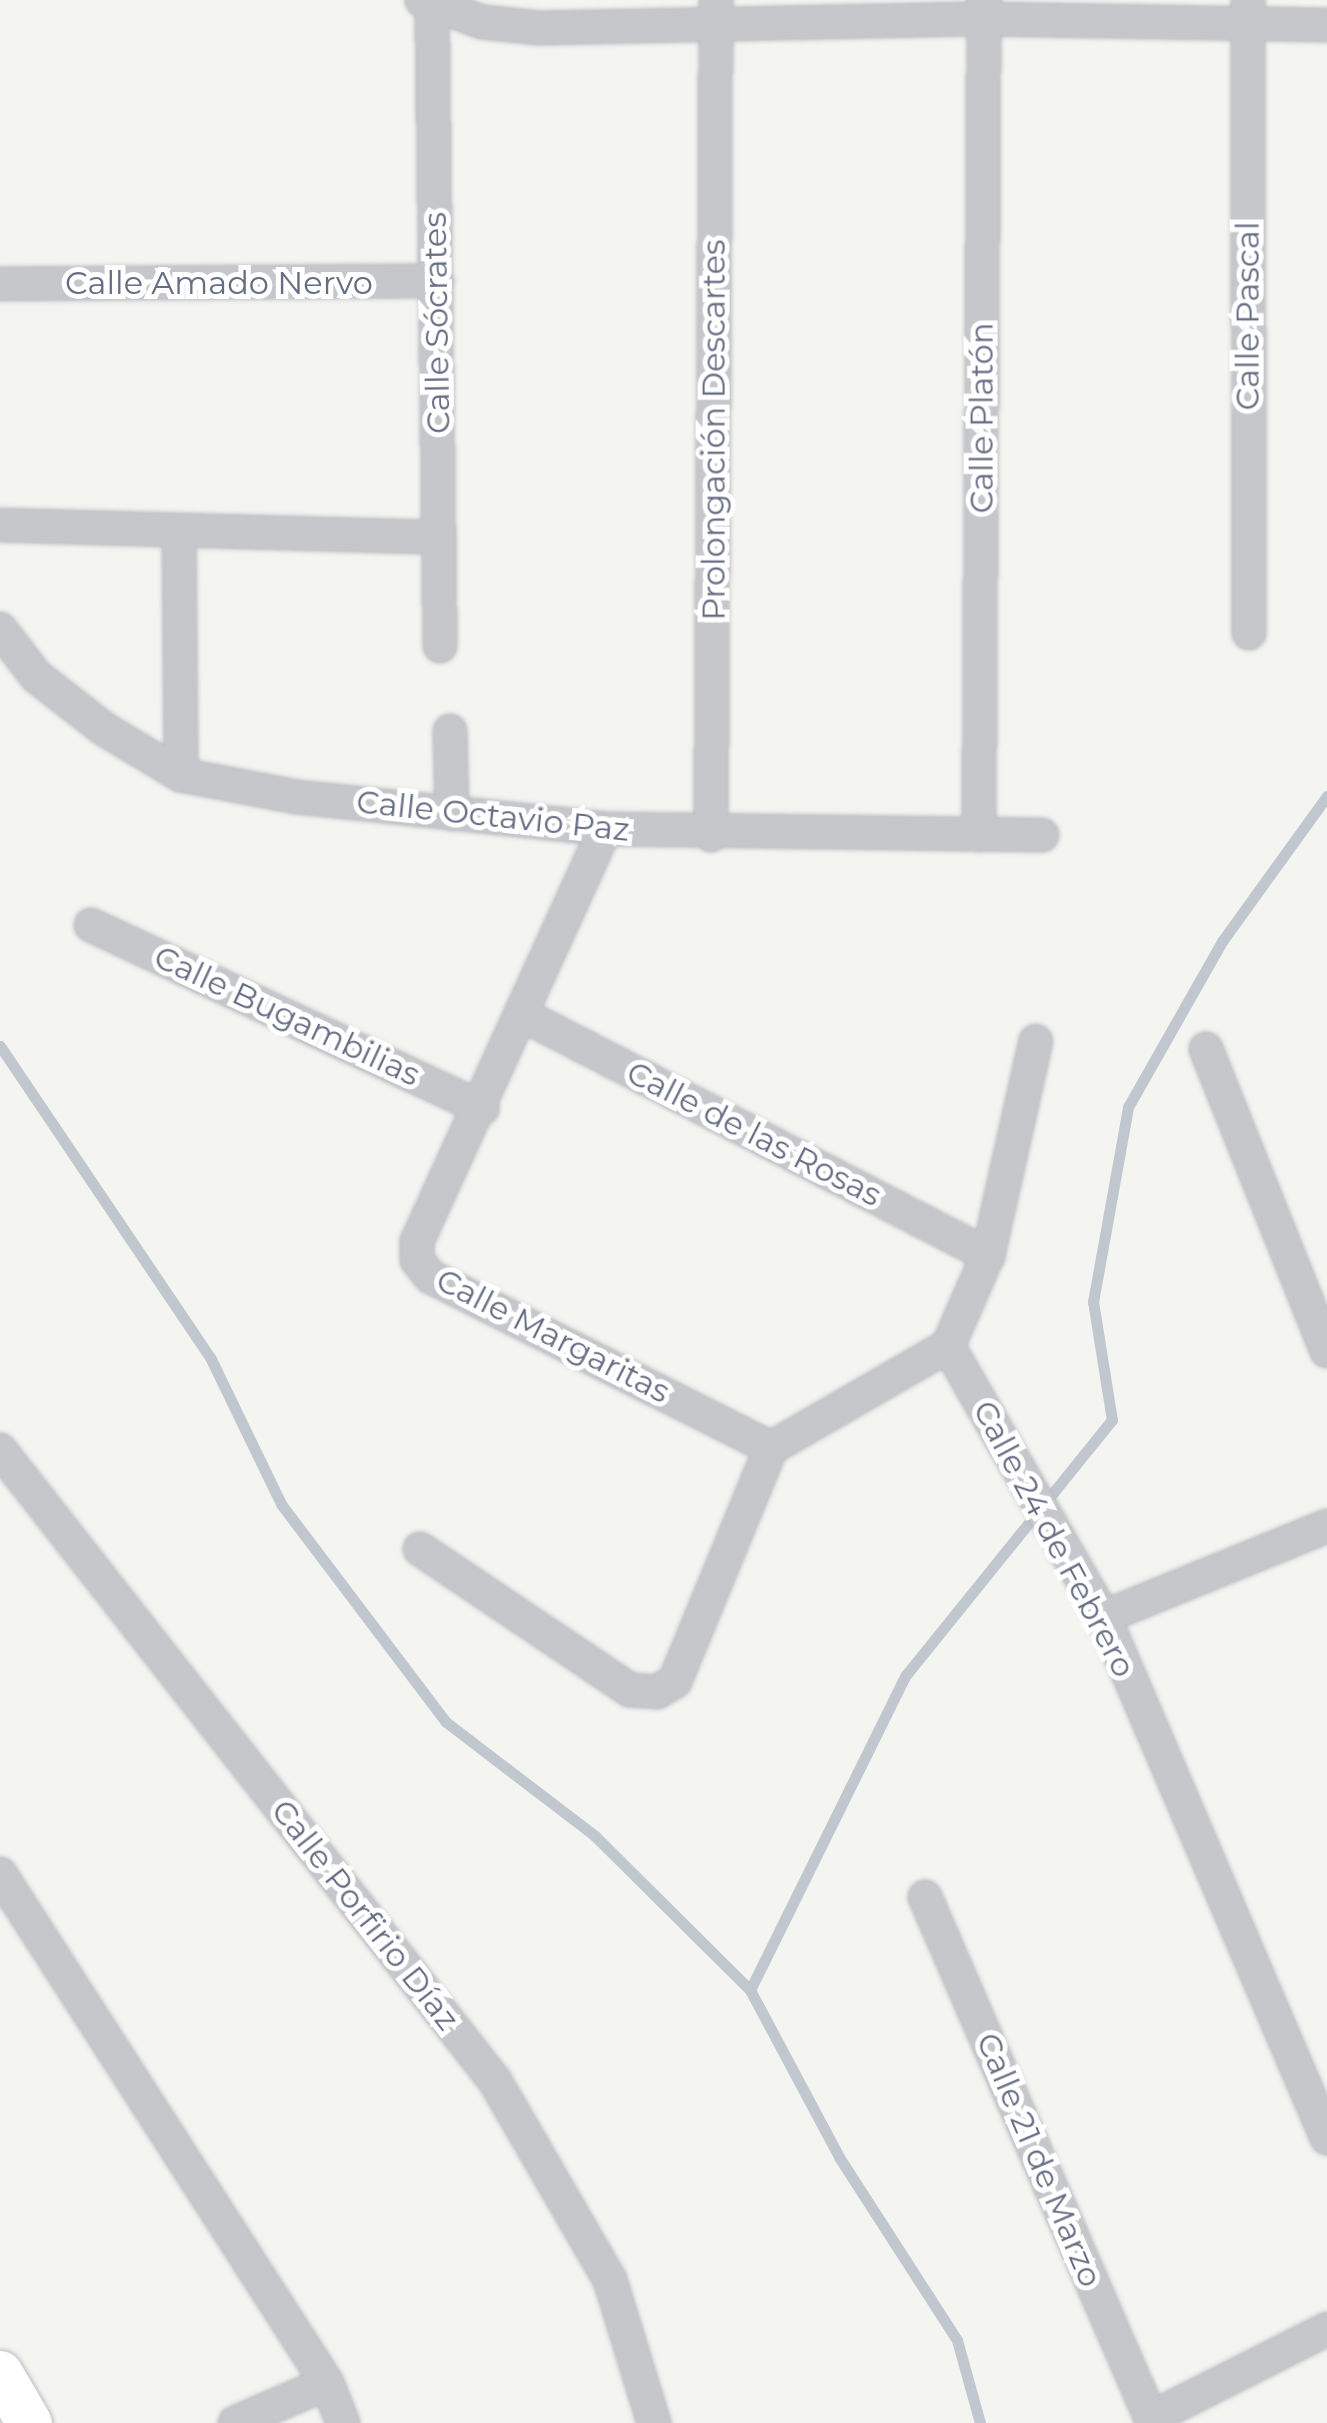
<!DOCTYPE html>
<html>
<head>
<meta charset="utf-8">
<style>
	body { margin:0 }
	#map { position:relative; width:1327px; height:2423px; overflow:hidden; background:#f4f5f1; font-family:Montserrat,sans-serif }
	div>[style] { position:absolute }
	.stream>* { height:11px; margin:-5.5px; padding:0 5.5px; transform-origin:5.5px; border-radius:5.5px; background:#c0c7ce }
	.roads { filter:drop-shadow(0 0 2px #b9bbc1) drop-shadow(0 0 2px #b9bbc1) }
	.street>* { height:32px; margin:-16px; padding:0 16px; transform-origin:16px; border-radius:16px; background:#c5c7cb }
	.secondary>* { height:45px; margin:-22.5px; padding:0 22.5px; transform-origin:22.5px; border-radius:22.5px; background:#fff }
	span { translate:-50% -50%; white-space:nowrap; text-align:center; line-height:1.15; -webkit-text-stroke:10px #fff; paint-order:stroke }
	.street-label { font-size:32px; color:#646d82 }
</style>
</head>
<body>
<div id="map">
	<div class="stream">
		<div style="left:0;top:1046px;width:377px;rotate:56deg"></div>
		<div style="left:211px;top:1359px;width:161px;rotate:64.2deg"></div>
		<div style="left:281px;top:1504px;width:273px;rotate:52.9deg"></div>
		<div style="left:446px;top:1722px;width:188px;rotate:37.4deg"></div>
		<div style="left:595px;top:1836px;width:218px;rotate:44.8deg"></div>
		<div style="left:750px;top:1990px;width:189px;rotate:61.9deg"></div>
		<div style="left:839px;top:2157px;width:218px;rotate:57.2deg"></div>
		<div style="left:957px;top:2340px;width:86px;rotate:74.5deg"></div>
		<div style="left:750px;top:1990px;width:352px;rotate:-63.7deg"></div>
		<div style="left:906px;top:1675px;width:328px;rotate:-51.1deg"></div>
		<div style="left:1112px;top:1420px;width:120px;rotate:-99.1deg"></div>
		<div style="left:1093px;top:1302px;width:198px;rotate:-79.8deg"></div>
		<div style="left:1128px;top:1107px;width:192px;rotate:-60.4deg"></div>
		<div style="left:1223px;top:940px;width:178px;rotate:-54.2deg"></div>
	</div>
	<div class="roads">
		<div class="street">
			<div style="left:422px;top:0;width:64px;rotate:20.1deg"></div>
			<div style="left:482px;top:22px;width:58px;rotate:5.9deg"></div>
			<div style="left:540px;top:28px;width:444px;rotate:-1.2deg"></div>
			<div style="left:984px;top:19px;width:343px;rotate:1deg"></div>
			<div style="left:432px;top:0;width:646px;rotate:89.29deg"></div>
			<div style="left:1248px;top:0;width:633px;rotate:89.91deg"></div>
			<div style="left:0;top:284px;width:437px;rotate:-0.4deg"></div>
			<div style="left:0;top:525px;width:438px;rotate:1.6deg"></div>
			<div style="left:179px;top:531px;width:244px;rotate:89.5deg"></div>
			<div style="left:0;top:629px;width:59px;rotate:52.5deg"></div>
			<div style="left:36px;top:676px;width:86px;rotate:37.9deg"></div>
			<div style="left:104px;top:729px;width:90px;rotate:30.9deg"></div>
			<div style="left:181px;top:775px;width:118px;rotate:10.7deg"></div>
			<div style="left:297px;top:797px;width:310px;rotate:5.9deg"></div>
			<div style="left:605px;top:829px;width:437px;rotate:0.8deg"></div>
			<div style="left:450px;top:731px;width:83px;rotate:88.6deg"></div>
			<div style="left:605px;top:829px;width:453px;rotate:114.5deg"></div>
			<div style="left:417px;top:1241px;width:19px;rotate:90deg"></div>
			<div style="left:417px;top:1260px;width:22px;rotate:51deg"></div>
			<div style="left:431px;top:1277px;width:381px;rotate:26.7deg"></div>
			<div style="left:771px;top:1448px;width:204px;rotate:-30deg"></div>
			<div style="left:711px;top:835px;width:835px;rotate:-89.66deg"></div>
			<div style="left:979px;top:835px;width:835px;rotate:-89.66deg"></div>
			<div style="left:91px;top:925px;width:432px;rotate:25.1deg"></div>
			<div style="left:521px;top:1014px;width:526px;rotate:27.3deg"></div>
			<div style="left:1206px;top:1049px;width:325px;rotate:68.2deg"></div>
			<div style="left:948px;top:1346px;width:313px;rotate:60.1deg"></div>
			<div style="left:1104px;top:1617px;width:567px;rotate:66.83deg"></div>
			<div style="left:948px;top:1346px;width:99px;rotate:-66.3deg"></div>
			<div style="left:988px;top:1255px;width:219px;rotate:-77.4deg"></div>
			<div style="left:0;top:1450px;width:802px;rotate:51.89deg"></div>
			<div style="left:495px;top:2081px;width:230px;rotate:60deg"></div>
			<div style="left:610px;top:2280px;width:150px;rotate:72.9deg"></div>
			<div style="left:420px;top:1549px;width:253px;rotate:33.9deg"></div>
			<div style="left:630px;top:1690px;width:27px;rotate:4deg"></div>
			<div style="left:657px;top:1692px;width:21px;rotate:-31deg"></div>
			<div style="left:675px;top:1681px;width:252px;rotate:-67.6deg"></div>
			<div style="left:1104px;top:1617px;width:241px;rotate:-22.2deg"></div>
			<div style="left:0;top:1874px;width:605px;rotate:57.28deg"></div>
			<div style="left:327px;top:2383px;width:43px;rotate:68.2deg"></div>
			<div style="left:925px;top:1897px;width:573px;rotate:66.57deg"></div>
			<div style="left:1151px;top:2418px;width:197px;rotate:-26.8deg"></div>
			<div style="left:235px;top:2423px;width:100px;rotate:-23.5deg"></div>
		</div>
		<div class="secondary">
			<div style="left:0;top:2373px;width:58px;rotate:59.9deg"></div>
		</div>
	</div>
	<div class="street-label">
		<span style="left:219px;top:283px">Calle Amado Nervo</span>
		<span style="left:1248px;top:316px;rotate:-90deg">Calle Pascal</span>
		<span style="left:437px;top:323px;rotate:-91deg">Calle Sócrates</span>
		<span style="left:982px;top:418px;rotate:-90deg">Calle Platón</span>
		<span style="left:714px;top:430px;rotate:-90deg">Prolongación Descartes</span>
		<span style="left:493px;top:816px;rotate:6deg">Calle Octavio Paz</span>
		<span style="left:287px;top:1016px;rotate:25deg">Calle Bugambilias</span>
		<span style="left:754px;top:1134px;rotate:27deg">Calle de las Rosas</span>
		<span style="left:553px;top:1336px;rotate:27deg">Calle Margaritas</span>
		<span style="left:1054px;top:1539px;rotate:62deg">Calle 24 de Febrero</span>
		<span style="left:365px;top:1915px;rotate:52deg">Calle Porfirio Díaz</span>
		<span style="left:1039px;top:2160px;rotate:67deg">Calle 21 de Marzo</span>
	</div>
</div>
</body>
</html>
